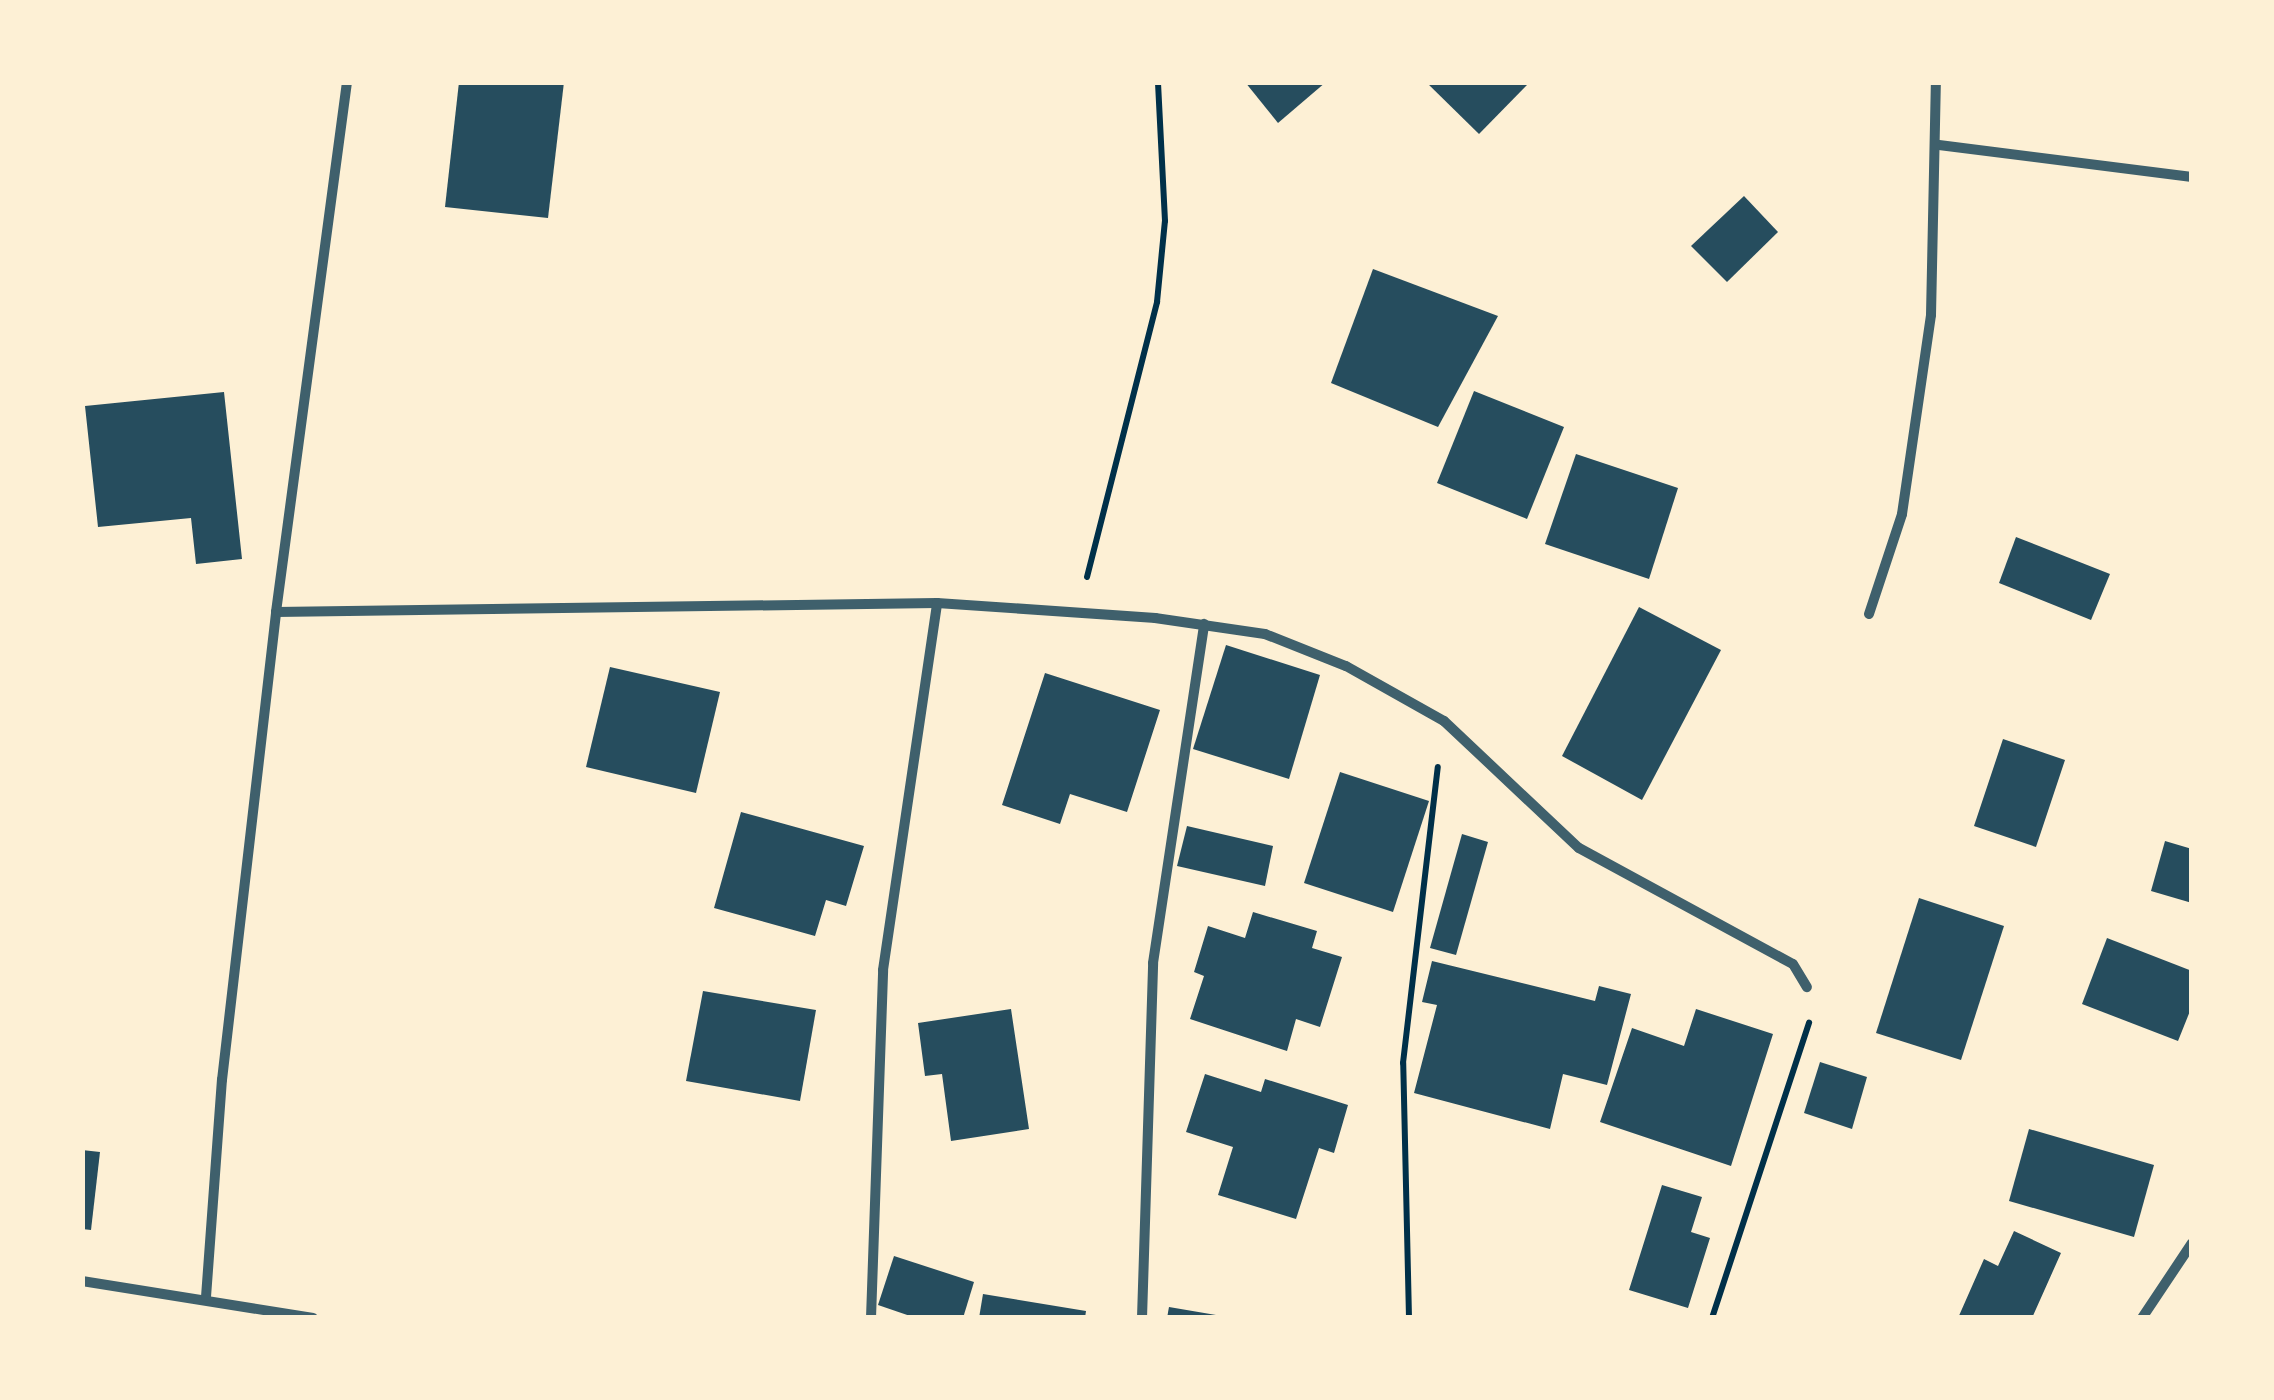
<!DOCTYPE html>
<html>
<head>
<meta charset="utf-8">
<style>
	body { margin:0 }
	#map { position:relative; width:2274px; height:1400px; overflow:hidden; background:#fdf0d5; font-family:Lora,serif }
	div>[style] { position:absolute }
	.building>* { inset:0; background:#264d5e }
	.path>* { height:6px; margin:-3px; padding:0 3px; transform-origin:3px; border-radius:3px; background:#003049 }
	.minor>* { height:10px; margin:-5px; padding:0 5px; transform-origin:5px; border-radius:5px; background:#3f606c }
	span { translate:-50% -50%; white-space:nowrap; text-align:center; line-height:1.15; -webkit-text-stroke:10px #fdf0d5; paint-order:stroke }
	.frame { position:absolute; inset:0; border:85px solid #fdf0d5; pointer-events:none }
</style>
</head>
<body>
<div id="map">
	<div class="building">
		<div style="clip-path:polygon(459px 82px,564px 82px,548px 218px,445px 207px)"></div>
		<div style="clip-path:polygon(1245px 82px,1326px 82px,1278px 123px)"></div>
		<div style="clip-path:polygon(1426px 82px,1530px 82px,1479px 134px)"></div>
		<div style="clip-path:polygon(1744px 196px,1778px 232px,1727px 282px,1691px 246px)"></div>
		<div style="clip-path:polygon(1373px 269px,1498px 316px,1438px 427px,1331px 383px)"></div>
		<div style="clip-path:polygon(1474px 391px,1564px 427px,1527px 519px,1437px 483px)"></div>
		<div style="clip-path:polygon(224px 392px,242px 559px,196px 564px,191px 518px,98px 527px,85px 406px)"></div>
		<div style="clip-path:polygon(1576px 454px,1678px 488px,1649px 579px,1545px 544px)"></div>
		<div style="clip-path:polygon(2016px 537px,2110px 574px,2091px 620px,1999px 583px)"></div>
		<div style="clip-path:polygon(1639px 607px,1721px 650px,1642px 800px,1562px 756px)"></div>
		<div style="clip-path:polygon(1226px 645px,1320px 675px,1289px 779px,1193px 749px)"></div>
		<div style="clip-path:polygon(610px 667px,720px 692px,696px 793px,586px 767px)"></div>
		<div style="clip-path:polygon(1045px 673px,1160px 710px,1127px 812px,1070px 794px,1060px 824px,1002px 805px)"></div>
		<div style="clip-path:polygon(2003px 739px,2065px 760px,2036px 847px,1974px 826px)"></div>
		<div style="clip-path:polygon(1340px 772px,1429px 801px,1393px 912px,1304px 883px)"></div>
		<div style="clip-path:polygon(741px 812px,864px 846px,846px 906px,826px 900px,815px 936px,714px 908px)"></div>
		<div style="clip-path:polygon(1187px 826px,1273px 846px,1265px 886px,1177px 866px)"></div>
		<div style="clip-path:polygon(1462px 834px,1488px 842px,1456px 955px,1430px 948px)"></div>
		<div style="clip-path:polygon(2165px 841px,2192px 849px,2192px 903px,2151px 891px)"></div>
		<div style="clip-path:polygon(1919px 898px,2004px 926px,1961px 1060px,1876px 1033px)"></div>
		<div style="clip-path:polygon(1253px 912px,1317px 931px,1312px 948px,1342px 957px,1320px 1027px,1296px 1019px,1287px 1051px,1190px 1019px,1204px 976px,1194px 972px,1208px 926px,1245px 938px)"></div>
		<div style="clip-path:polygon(2107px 938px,2192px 971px,2192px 1006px,2178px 1041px,2082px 1004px)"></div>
		<div style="clip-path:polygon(1432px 961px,1595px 1001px,1599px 986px,1631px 994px,1607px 1085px,1563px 1074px,1550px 1129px,1414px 1093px,1437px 1005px,1422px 1002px)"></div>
		<div style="clip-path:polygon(703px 991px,816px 1010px,800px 1101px,686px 1081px)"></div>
		<div style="clip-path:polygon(1011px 1009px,1029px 1129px,951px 1141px,942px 1074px,925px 1076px,918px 1023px)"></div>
		<div style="clip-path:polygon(1696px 1009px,1773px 1034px,1731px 1166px,1600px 1122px,1632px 1028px,1684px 1046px)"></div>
		<div style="clip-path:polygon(1820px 1062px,1867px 1077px,1852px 1129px,1804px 1113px)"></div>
		<div style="clip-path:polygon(1205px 1074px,1261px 1092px,1265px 1079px,1348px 1105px,1334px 1153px,1319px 1148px,1296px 1219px,1218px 1195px,1233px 1147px,1186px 1132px)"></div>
		<div style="clip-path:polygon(2029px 1129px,2154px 1165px,2134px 1237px,2009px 1201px)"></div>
		<div style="clip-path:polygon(82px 1150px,100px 1152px,91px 1230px,82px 1229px)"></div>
		<div style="clip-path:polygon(1662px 1185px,1702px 1197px,1691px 1232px,1710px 1238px,1688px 1308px,1629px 1290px)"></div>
		<div style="clip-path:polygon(2014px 1231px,2061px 1253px,2032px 1318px,1958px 1318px,1984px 1259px,1998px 1266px)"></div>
		<div style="clip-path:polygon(894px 1256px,974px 1282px,963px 1318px,916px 1318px,878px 1305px)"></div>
		<div style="clip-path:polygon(983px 1294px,1086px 1311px,1085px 1318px,979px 1318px)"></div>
		<div style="clip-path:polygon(1169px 1307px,1216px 1315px,1216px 1318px,1167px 1318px)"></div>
	</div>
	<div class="path">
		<div style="left:1087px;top:577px;width:284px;rotate:-75.7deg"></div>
		<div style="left:1157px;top:302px;width:81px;rotate:-84.4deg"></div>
		<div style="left:1165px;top:221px;width:139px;rotate:-92.9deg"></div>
		<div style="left:1409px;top:1318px;width:255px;rotate:-91.3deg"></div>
		<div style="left:1403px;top:1063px;width:298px;rotate:-83.3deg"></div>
		<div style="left:1712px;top:1318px;width:311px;rotate:-71.8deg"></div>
	</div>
	<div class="minor">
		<div style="left:1939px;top:145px;width:255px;rotate:7.2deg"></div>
		<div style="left:276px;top:612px;width:661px;rotate:-0.78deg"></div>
		<div style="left:937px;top:603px;width:219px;rotate:3.9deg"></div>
		<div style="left:1155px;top:618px;width:111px;rotate:8.3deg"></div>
		<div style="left:1265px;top:634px;width:87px;rotate:21.6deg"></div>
		<div style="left:1346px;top:666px;width:112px;rotate:29.3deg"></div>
		<div style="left:1444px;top:721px;width:185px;rotate:43.3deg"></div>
		<div style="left:1579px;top:848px;width:243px;rotate:28.5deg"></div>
		<div style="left:1793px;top:964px;width:27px;rotate:59deg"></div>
		<div style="left:1869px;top:614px;width:105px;rotate:-71.7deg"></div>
		<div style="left:1902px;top:514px;width:201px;rotate:-81.7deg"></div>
		<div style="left:1931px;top:315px;width:233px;rotate:-88.8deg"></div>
		<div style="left:82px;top:1281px;width:234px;rotate:9.1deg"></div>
		<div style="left:206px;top:1297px;width:218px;rotate:-85.8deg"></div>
		<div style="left:222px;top:1080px;width:471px;rotate:-83.4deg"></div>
		<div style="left:276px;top:612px;width:535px;rotate:-82.37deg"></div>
		<div style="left:871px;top:1318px;width:348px;rotate:-88deg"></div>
		<div style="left:883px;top:970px;width:371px;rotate:-81.6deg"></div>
		<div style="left:1142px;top:1318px;width:355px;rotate:-88.2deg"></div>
		<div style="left:1153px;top:963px;width:343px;rotate:-81.4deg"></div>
		<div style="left:2142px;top:1318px;width:90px;rotate:-56.3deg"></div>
	</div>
	<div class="frame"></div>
</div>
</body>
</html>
